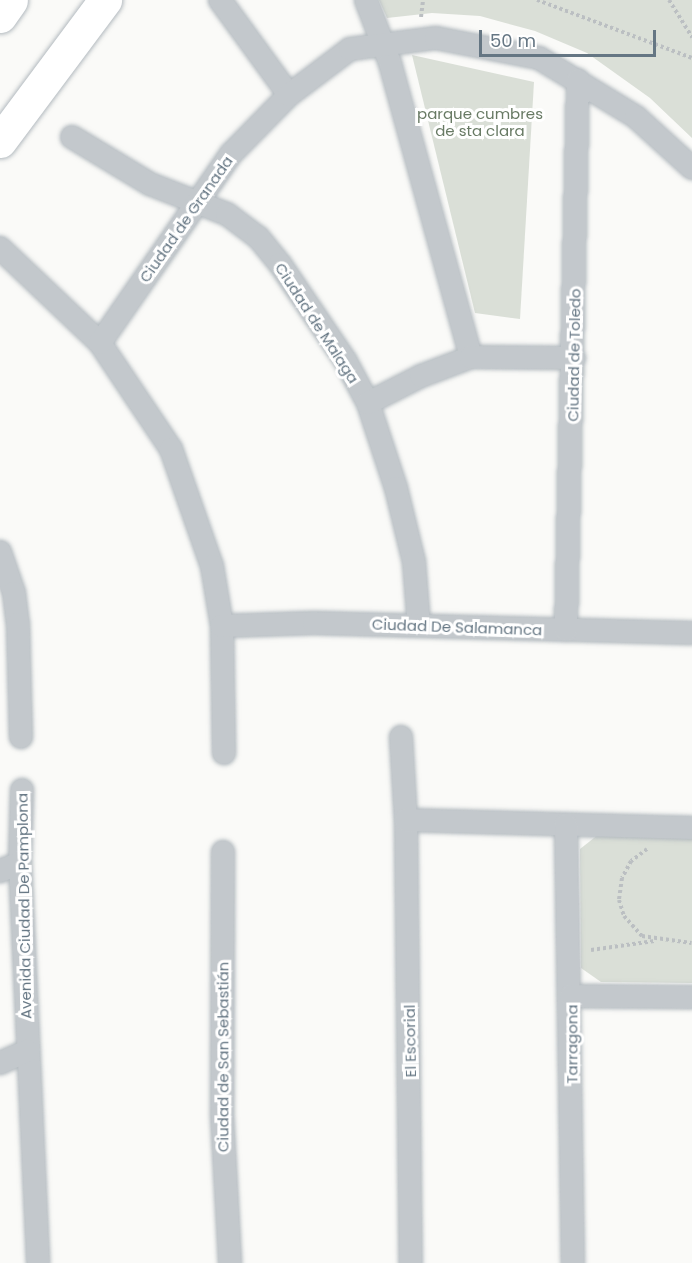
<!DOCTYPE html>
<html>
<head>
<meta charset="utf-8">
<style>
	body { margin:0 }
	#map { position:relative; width:692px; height:1263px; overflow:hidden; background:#fafaf8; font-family:Poppins,sans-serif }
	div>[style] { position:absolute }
	.green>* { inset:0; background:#dadfd7 }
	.path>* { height:4px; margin-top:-2px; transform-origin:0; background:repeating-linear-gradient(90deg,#bbbfc2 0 3px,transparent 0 6px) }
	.roads { filter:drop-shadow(0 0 2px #b3babf) drop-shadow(0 0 2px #b3babf) }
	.street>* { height:22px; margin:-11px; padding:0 11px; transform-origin:11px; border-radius:11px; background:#c3c8cc }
	.secondary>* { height:33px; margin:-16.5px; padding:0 16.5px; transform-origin:16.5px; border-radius:16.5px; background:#fff }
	span { translate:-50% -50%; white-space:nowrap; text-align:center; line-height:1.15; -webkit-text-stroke:6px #fff; paint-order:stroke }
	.park-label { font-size:15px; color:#687a64 }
	.street-label { font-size:15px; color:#657683 }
	.scale { position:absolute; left:479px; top:30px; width:177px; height:27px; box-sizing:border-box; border:3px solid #657683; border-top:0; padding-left:8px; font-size:18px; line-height:21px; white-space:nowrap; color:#657683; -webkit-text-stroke:4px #fff; paint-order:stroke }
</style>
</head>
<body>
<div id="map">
	<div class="green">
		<div style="clip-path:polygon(379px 0,692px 0,692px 138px,650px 98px,587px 53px,535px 31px,480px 16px,432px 13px,387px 18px)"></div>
		<div style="clip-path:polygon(412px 55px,534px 82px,520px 319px,475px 313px)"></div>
		<div style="clip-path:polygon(599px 834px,692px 836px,692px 983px,601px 982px,581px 968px,580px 849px)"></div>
	</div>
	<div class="path">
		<div style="left:537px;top:0;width:165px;rotate:20.5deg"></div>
		<div style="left:669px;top:0;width:44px;rotate:58.1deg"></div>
		<div style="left:421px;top:17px;width:17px;rotate:-83deg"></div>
		<div style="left:647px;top:849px;width:20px;rotate:143deg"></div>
		<div style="left:631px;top:861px;width:19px;rotate:118deg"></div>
		<div style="left:622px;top:878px;width:22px;rotate:98deg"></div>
		<div style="left:619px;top:900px;width:17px;rotate:73deg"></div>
		<div style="left:624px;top:916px;width:27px;rotate:48deg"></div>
		<div style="left:642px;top:936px;width:50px;rotate:8deg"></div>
		<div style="left:591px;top:950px;width:64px;rotate:-8.1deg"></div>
	</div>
	<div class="roads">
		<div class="street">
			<div style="left:220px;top:0;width:117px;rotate:54deg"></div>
			<div style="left:366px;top:0;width:67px;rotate:69.1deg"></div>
			<div style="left:390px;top:63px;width:305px;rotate:74.6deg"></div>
			<div style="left:72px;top:137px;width:91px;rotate:31.1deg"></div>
			<div style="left:150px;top:184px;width:83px;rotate:21.3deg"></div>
			<div style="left:227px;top:214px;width:39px;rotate:37deg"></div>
			<div style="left:258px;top:237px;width:35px;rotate:51deg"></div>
			<div style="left:280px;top:264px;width:116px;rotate:55.9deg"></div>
			<div style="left:345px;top:360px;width:49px;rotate:61.9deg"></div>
			<div style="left:368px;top:403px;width:89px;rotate:71.8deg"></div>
			<div style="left:396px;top:488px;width:76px;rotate:76.3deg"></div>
			<div style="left:414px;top:562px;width:63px;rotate:85.5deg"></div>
			<div style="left:0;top:248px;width:138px;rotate:43.5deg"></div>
			<div style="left:100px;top:343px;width:128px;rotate:56.2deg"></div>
			<div style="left:171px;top:449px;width:124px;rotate:70.7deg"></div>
			<div style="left:212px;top:566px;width:61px;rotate:80.5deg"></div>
			<div style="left:222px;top:626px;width:127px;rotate:89.1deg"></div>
			<div style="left:100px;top:343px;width:230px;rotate:-55.3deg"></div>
			<div style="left:231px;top:154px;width:83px;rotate:-45.5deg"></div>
			<div style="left:289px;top:95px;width:76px;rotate:-37deg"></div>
			<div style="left:350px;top:49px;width:87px;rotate:-7.3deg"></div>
			<div style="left:436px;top:38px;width:105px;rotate:11deg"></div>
			<div style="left:539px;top:58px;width:114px;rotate:31.3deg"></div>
			<div style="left:636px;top:117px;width:76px;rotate:42.3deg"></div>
			<div style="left:368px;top:403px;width:59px;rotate:-27deg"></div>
			<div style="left:421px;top:376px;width:53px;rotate:-20.8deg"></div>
			<div style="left:471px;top:357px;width:103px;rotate:0.6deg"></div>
			<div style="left:0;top:552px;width:43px;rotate:71.1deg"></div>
			<div style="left:14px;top:593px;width:31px;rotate:83deg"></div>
			<div style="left:18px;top:624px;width:113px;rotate:88.5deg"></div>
			<div style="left:222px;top:626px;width:92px;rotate:-1.9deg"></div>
			<div style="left:314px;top:623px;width:378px;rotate:1.5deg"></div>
			<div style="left:566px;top:630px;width:550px;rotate:-88.75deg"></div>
			<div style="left:401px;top:737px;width:83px;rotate:86.6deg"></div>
			<div style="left:406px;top:820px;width:443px;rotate:89.4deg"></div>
			<div style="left:22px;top:790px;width:73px;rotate:91.6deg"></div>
			<div style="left:20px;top:863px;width:400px;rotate:87.4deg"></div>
			<div style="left:406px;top:820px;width:286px;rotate:1.6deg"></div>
			<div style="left:566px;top:825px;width:438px;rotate:89.1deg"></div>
			<div style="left:223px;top:852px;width:262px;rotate:90.2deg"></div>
			<div style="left:222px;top:1114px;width:149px;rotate:86.9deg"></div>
			<div style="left:0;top:871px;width:22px;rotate:-22deg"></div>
			<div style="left:571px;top:996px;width:121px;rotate:0.5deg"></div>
			<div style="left:0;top:1063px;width:30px;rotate:-24deg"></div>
		</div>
		<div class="secondary">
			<div style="left:0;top:16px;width:19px;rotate:-55deg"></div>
			<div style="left:0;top:141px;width:176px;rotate:-53.3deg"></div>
		</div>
	</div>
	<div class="park-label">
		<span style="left:480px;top:122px">parque cumbres<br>de sta clara</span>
	</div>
	<div class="street-label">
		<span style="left:186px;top:219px;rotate:-55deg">Ciudad de Granada</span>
		<span style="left:317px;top:323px;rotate:57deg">Ciudad de Malaga</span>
		<span style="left:574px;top:355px;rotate:-89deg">Ciudad de Toledo</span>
		<span style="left:457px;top:627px;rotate:2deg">Ciudad De Salamanca</span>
		<span style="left:24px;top:906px;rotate:-91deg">Avenida Ciudad De Pamplona</span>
		<span style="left:410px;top:1041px;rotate:-91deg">El Escorial</span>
		<span style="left:572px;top:1044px;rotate:-90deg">Tarragona</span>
		<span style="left:223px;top:1057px;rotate:-90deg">Ciudad de San Sebastián</span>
	</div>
	<div class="scale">50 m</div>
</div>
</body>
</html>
